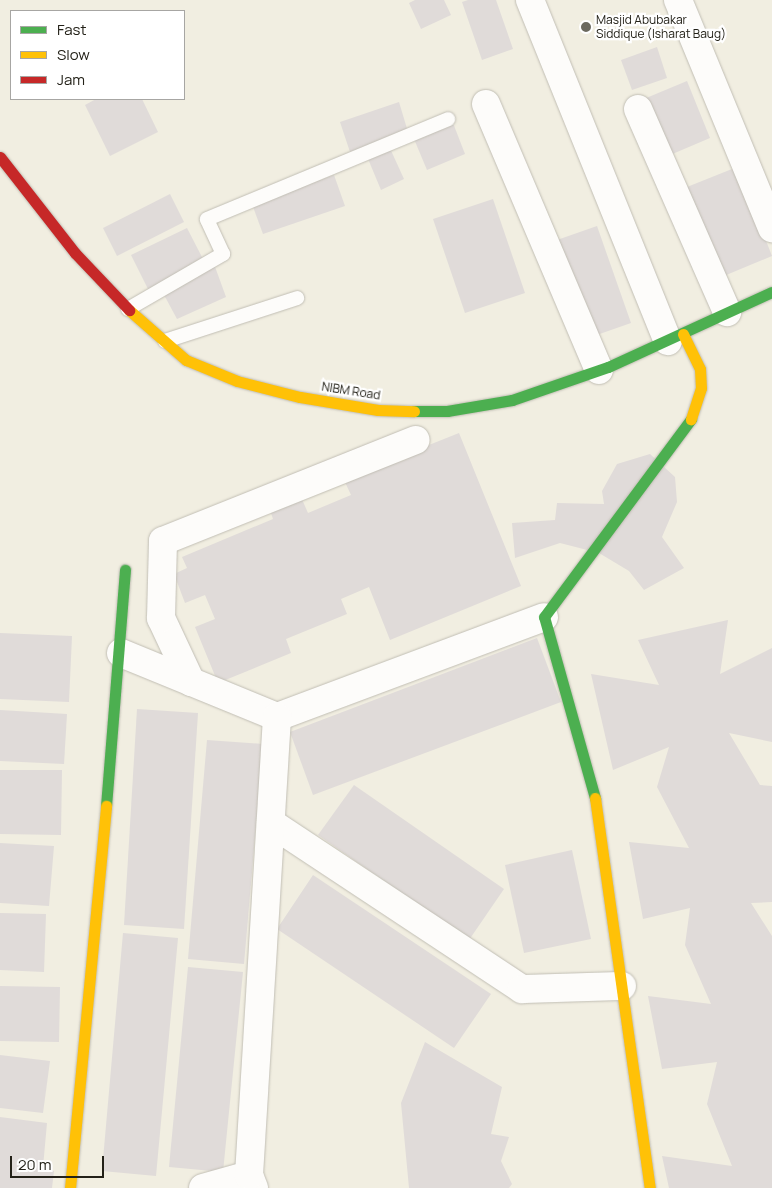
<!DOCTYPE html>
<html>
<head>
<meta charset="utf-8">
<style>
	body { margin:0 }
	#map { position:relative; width:772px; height:1188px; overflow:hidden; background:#f1eee1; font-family:Manrope,sans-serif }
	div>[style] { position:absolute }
	.building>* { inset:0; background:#e0dbd9 }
	.roads { filter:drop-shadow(0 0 1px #c1beb4) drop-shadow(0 0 1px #c1beb4) }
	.lane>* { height:14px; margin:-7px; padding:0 7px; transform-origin:7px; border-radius:7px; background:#fdfcfa }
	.street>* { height:28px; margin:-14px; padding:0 14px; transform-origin:14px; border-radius:14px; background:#fdfcfa }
	.fast>* { height:11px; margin:-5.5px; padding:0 5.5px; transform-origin:5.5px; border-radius:5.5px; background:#4caf50 }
	.slow>* { height:11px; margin:-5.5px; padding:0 5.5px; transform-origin:5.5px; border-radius:5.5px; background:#ffc107 }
	.jam>* { height:11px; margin:-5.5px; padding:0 5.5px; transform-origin:5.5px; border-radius:5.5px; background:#c62828 }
	.dots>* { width:14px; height:14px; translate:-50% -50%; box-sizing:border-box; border:2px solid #fff; border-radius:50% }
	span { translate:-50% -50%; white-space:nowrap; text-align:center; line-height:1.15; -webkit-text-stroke:4.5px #fff; paint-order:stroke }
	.poi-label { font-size:12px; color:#232118 }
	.left { translate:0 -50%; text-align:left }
	.street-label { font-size:12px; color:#232118 }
	.legend { position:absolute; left:10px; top:10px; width:175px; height:90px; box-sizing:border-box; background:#fff; border:1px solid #a7a6a3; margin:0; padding:6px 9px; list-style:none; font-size:15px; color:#232118 }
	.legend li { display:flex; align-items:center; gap:10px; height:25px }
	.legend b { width:25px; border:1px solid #a7a6a3 }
	.scale { position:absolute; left:10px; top:1156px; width:94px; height:22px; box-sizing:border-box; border:2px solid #232118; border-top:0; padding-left:6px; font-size:15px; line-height:18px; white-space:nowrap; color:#232118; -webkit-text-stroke:4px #fff; paint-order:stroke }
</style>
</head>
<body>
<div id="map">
	<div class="building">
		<div style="clip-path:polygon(415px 0,444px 0,451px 15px,421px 29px,409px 3px)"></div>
		<div style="clip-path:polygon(468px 0,496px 0,513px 49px,482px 60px,462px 2px)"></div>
		<div style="clip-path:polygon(657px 47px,667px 78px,632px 90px,621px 60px)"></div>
		<div style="clip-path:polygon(687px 81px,710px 138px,663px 158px,639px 101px)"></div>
		<div style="clip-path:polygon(96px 99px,142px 99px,158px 132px,110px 156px,85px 105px)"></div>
		<div style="clip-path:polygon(399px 102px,408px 132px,350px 152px,340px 122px)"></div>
		<div style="clip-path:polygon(453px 123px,465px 154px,427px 170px,414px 139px)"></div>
		<div style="clip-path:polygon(388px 144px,404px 179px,381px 190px,366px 154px)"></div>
		<div style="clip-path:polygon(737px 167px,772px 256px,719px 278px,682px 189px)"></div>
		<div style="clip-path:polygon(334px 175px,345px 206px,263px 234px,252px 204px)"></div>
		<div style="clip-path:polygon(170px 194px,184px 222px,117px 256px,103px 228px)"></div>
		<div style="clip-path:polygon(493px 199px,525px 293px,465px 313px,433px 219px)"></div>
		<div style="clip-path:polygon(597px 226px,631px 323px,591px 337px,557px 240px)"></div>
		<div style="clip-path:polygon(187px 228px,204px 261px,148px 289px,131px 255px)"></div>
		<div style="clip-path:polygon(214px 264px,226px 297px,177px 319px,163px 293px)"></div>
		<div style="clip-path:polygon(459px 433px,521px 586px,390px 640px,369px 587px,341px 599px,347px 614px,286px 639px,291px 653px,218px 683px,195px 627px,215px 619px,205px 595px,185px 603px,174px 574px,187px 568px,182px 557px,273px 519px,270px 510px,301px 497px,308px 513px,351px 495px,344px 480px,405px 460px,404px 455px)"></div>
		<div style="clip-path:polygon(650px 454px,675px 477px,677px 502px,662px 537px,684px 568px,644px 590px,629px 571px,599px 553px,560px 543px,515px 558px,512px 523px,555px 520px,557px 503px,604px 504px,602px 491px,617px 464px)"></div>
		<div style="clip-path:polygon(728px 620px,720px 674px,772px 648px,772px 742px,729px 733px,760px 785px,772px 786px,772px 902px,751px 903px,772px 936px,772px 1188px,669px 1188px,662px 1156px,732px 1166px,707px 1104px,717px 1062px,662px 1069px,648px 996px,711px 1004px,685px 945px,690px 908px,643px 919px,629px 842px,689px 848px,657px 787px,669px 747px,613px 770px,591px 674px,659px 685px,638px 640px)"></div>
		<div style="clip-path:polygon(0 633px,72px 636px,69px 702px,0 699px)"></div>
		<div style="clip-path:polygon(537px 638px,561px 702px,313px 795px,290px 732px)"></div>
		<div style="clip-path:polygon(137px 709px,198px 713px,184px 929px,124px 925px)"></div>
		<div style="clip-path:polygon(0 710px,67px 714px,64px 764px,0 761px)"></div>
		<div style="clip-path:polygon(207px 740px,263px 744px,244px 964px,188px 959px)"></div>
		<div style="clip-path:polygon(0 770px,62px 770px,61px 835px,0 834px)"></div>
		<div style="clip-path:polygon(354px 785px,504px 889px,469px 940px,318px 835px)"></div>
		<div style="clip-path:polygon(0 843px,54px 846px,49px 906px,0 903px)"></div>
		<div style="clip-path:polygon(572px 850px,591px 939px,524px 953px,505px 865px)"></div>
		<div style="clip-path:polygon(313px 875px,491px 994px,454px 1048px,277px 929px)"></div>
		<div style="clip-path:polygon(0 913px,46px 914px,44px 972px,0 970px)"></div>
		<div style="clip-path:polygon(123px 933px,178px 938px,156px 1176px,102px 1171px)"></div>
		<div style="clip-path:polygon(188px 967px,243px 972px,223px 1172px,169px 1167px)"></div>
		<div style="clip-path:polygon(0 986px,60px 987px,59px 1042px,0 1041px)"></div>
		<div style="clip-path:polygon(425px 1042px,502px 1087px,491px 1134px,509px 1137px,501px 1161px,512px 1184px,509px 1188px,409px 1188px,401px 1103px)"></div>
		<div style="clip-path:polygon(0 1055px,50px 1061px,43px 1113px,0 1108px)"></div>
		<div style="clip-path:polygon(0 1117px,47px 1123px,43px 1167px,54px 1171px,52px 1188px,0 1188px)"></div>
	</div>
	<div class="roads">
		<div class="lane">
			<div style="left:128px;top:309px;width:110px;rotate:-30.1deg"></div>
			<div style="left:223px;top:254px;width:38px;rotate:-115deg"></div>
			<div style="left:207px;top:219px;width:261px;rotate:-22.5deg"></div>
			<div style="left:165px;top:341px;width:139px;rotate:-18deg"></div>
		</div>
		<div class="street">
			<div style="left:530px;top:0;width:368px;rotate:68deg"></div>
			<div style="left:678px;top:0;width:247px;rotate:67.6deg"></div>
			<div style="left:486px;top:104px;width:289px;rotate:67deg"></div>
			<div style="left:638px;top:109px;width:222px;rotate:66.3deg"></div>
			<div style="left:121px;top:653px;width:169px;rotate:22.3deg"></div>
			<div style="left:277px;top:717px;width:285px;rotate:-20.5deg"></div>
			<div style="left:191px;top:682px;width:71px;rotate:-115.1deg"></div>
			<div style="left:161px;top:618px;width:77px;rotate:-88.5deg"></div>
			<div style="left:163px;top:541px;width:272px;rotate:-21.8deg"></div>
			<div style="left:271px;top:823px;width:301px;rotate:33.5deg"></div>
			<div style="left:522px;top:989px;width:100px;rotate:-1.7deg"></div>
			<div style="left:203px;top:1188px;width:48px;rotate:-15.8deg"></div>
			<div style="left:254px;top:1188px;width:14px;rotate:-111deg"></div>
			<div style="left:249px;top:1175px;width:459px;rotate:-86.5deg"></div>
		</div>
		<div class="fast">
			<div style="left:414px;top:411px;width:33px"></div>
			<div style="left:447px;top:411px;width:66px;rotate:-9.6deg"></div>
			<div style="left:512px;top:400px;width:102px;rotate:-19deg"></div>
			<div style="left:608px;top:367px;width:180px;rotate:-24.6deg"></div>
			<div style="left:595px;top:798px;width:188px;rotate:-105.7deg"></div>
			<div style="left:544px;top:617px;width:247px;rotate:-53.4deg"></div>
			<div style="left:106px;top:806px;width:237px;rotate:-85.4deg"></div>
		</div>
		<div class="slow">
			<div style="left:129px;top:310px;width:76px;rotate:41.3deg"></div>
			<div style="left:186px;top:360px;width:55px;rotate:22.4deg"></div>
			<div style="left:237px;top:381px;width:65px;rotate:14.3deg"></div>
			<div style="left:300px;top:397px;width:79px;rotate:9.5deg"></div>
			<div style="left:378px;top:410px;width:36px;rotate:2deg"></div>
			<div style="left:683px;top:334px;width:39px;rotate:64deg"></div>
			<div style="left:700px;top:369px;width:19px;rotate:87deg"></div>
			<div style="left:701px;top:388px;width:33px;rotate:108deg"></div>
			<div style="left:595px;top:798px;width:394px;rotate:82deg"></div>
			<div style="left:70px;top:1188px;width:384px;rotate:-84.6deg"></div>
		</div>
		<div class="jam">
			<div style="left:0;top:157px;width:122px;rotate:52deg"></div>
			<div style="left:75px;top:253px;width:79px;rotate:46.5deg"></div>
		</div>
	</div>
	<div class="dots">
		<div style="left:586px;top:27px;background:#6b695e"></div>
	</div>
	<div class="poi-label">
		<span class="left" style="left:596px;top:27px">Masjid Abubakar<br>Siddique (Isharat Baug)</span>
	</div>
	<div class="street-label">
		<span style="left:351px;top:391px;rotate:9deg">NIBM Road</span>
	</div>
	<ul class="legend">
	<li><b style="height:6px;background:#4caf50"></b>Fast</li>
	<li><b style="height:6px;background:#ffc107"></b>Slow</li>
	<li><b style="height:6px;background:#c62828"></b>Jam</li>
	</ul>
	<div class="scale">20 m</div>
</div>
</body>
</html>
